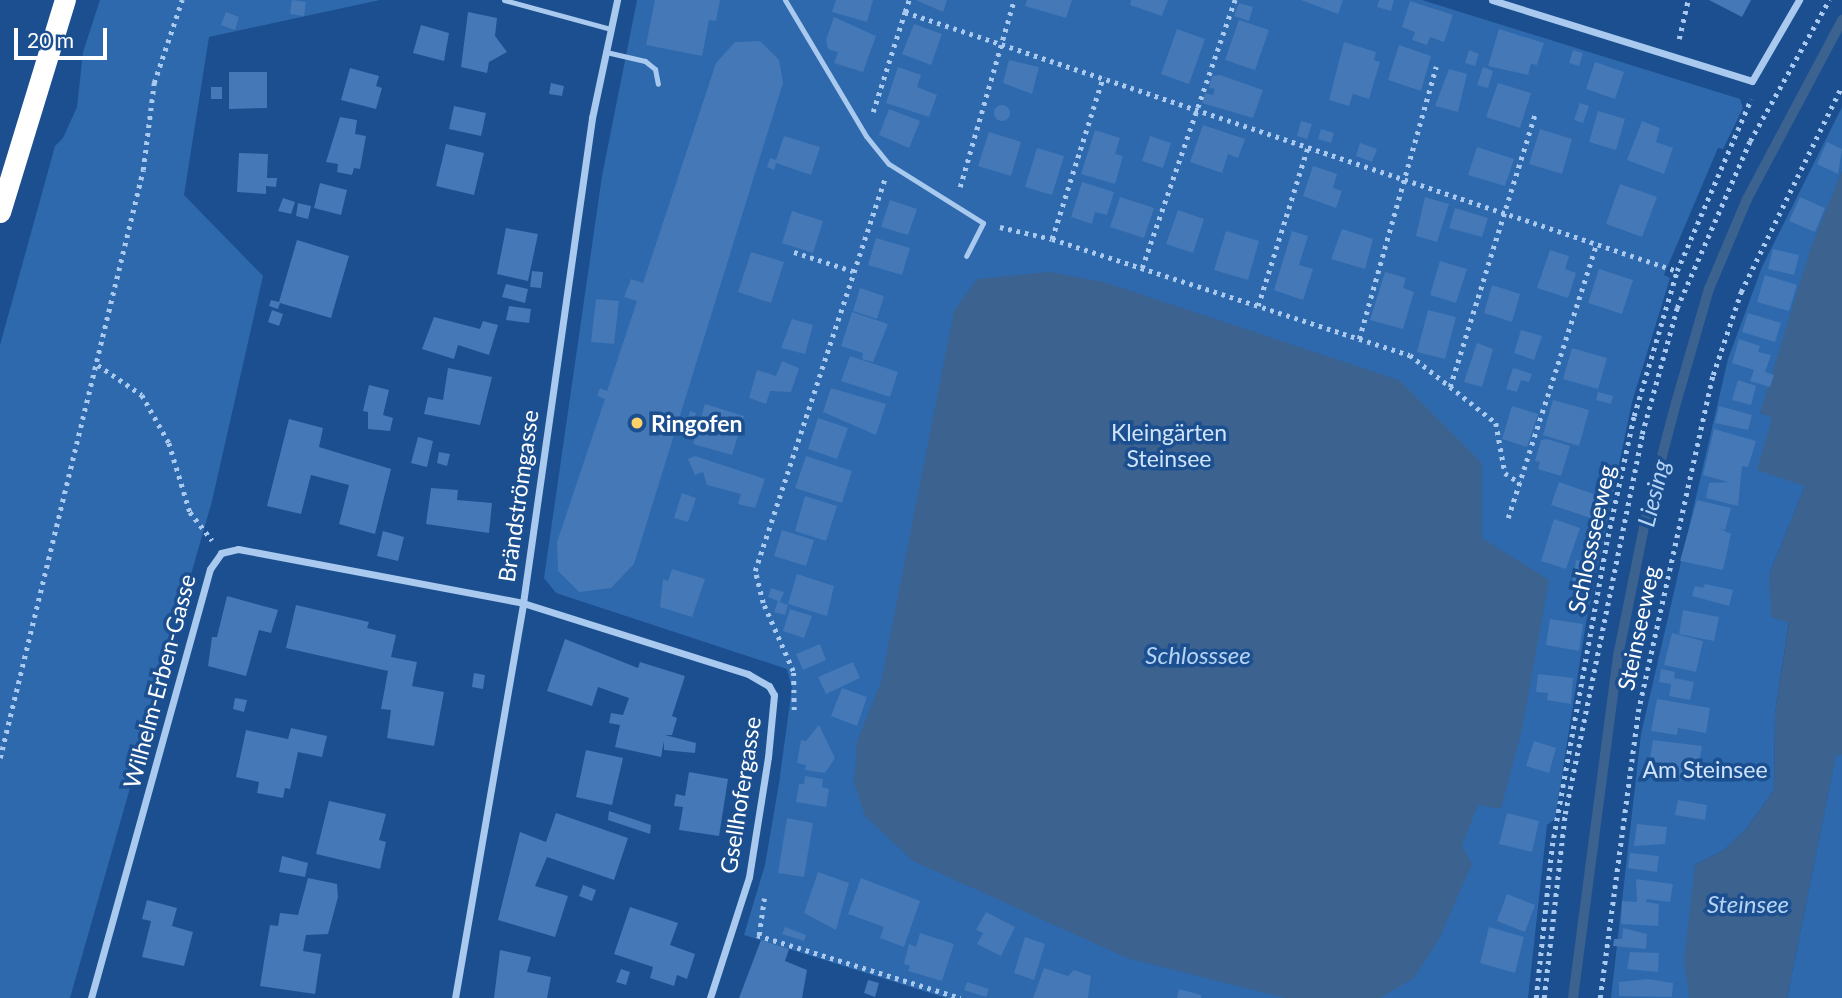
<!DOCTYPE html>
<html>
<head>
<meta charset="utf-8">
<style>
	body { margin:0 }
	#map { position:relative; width:1842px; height:998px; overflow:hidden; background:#1b4f8f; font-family:Lato,sans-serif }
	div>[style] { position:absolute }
	.green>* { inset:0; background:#2e69ad }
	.water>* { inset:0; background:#3c6290 }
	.stream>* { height:10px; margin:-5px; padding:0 5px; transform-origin:5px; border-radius:5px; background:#3c6290 }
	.building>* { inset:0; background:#4478b7 }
	.round { border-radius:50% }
	.path>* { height:4.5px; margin-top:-2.25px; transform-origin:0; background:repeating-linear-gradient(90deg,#a9c9ee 0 3.5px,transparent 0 8.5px) }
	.service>* { height:5px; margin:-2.5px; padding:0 2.5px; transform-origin:2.5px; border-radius:2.5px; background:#a9c9ee }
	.minor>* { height:7px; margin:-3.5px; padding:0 3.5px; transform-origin:3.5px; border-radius:3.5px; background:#a9c9ee }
	.motorway>* { height:21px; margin:-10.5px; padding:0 10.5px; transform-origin:10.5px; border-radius:10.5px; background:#fff }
	.dots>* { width:19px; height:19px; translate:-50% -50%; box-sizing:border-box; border:4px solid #1b4f8f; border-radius:50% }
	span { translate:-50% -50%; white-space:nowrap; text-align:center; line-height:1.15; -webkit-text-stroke:7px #1b4f8f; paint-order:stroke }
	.poi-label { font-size:23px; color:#fff; font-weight:700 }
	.left { translate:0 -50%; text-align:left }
	.park-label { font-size:23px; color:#cfe3fa }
	.street-label { font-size:23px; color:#fff }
	.water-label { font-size:24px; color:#b5d3f5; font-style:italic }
	.scale { position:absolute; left:14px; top:28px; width:93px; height:32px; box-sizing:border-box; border:4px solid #fff; border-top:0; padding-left:9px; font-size:21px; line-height:24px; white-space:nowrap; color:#fff; -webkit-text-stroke:5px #1b4f8f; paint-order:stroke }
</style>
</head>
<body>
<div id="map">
	<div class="green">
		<div style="clip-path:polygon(100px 0,380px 0,209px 37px,184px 195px,263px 276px,212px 501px,70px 998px,0 998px,0 345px,55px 146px,63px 138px,77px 107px,83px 52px)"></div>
		<div style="clip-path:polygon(637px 0,1422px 0,1740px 99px,1743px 108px,1723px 149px,1718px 148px,1664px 275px,1670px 278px,1632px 402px,1586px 623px,1555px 819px,1547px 825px,1528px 998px,946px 998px,744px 935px,765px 865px,779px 783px,792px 688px,787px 669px,556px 593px,544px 578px,602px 176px)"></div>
		<div style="clip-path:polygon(1842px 107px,1842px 171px,1760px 413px,1772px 417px,1805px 486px,1769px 575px,1789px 622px,1775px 712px,1774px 790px,1747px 828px,1724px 850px,1695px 865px,1689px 998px,1611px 998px,1641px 734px,1728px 359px,1762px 267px)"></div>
		<div style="clip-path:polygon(1836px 754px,1842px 755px,1842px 998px,1787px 998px)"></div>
	</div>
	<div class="water">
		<div style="clip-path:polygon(1842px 171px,1842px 755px,1836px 755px,1787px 998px,1689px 998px,1684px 960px,1695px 865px,1724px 850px,1747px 828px,1774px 790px,1775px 712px,1789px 623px,1771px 617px,1769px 575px,1805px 486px,1757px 470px,1772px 418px,1760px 413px,1811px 247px)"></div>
		<div style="clip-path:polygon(1049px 272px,1104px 282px,1399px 380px,1482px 463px,1482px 538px,1549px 580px,1522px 730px,1501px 809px,1478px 805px,1462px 846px,1472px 864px,1439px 939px,1414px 978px,1380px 998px,1285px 998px,1127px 958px,913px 861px,865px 816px,854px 783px,857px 742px,881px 682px,954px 311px,977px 279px)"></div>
	</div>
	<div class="stream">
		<div style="left:1573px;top:998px;width:345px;rotate:-82.5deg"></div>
		<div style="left:1618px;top:656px;width:142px;rotate:-78.6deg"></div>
		<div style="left:1646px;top:517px;width:118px;rotate:-75.3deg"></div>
		<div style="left:1676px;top:403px;width:119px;rotate:-73.9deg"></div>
		<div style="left:1709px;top:289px;width:98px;rotate:-67.1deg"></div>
		<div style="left:1747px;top:199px;width:203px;rotate:-62deg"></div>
	</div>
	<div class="building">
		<div style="clip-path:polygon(292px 0,306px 2px,304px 16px,290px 14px)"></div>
		<div style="clip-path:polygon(655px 0,720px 0,716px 21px,709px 20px,702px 56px,646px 45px)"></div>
		<div style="clip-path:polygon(836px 0,873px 0,867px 22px,832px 12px)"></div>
		<div style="clip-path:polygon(916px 0,947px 0,943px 12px)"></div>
		<div style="clip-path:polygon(1027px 0,1072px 0,1066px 18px,1025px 6px)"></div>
		<div style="clip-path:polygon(1131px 0,1168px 0,1162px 16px,1130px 5px)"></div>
		<div style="clip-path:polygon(1301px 0,1343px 0,1338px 14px)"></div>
		<div style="clip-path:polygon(1379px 0,1394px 0,1391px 11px,1377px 7px)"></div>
		<div style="clip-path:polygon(1709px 0,1751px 0,1742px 17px)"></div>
		<div style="clip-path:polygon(1410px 1px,1453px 15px,1444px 42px,1430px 37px,1427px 45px,1412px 40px,1415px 32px,1402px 27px)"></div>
		<div style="clip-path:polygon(1239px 3px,1253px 7px,1249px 21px,1234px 16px)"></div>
		<div style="clip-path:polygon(226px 12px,239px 17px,235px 30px,221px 25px)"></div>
		<div style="clip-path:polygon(468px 12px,497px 18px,495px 36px,507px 52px,489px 62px,487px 73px,461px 67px)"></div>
		<div style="clip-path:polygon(834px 17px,876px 36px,863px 72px,834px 63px,838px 52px,828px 49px,826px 40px)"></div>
		<div style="clip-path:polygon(1239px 20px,1269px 30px,1255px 70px,1225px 60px)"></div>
		<div style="clip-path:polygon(914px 24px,942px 34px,931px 65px,902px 54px)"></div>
		<div style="clip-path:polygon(421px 25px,449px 33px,444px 61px,413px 53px)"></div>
		<div style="clip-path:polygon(1177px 29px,1205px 39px,1189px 84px,1161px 74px)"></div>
		<div style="clip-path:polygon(1499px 29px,1544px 43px,1537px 65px,1531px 64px,1528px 75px,1488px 66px)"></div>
		<div style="clip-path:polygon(760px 41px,779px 60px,783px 83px,634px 564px,611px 588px,579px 592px,558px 571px,557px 542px,605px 399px,597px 396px,600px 388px,607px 391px,637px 301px,624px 297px,631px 279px,643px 283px,716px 63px,735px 42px)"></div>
		<div style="clip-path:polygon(1344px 42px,1376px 52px,1374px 60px,1380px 62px,1369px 99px,1353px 94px,1349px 106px,1329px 100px)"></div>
		<div style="clip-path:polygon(1399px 45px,1431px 56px,1421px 91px,1388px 80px)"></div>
		<div style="clip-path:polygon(1469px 50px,1479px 54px,1475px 66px,1465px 63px)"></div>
		<div style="clip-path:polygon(1573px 50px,1583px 53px,1579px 66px,1569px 63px)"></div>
		<div style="clip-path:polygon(1009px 60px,1039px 67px,1032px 94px,1003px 83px)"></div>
		<div style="clip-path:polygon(1595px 62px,1624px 72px,1615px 99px,1586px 89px)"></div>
		<div style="clip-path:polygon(898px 67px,921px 75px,917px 87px,937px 95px,929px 117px,886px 103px)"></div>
		<div style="clip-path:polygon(1483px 67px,1493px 71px,1488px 88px,1477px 85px)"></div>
		<div style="clip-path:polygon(350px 68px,379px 76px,376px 86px,382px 88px,376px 109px,341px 100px)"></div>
		<div style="clip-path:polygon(1449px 69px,1467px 74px,1458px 112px,1435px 106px)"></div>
		<div style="clip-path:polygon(229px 72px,267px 72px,267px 108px,229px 109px)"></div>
		<div style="clip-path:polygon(1220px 75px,1263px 90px,1253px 118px,1202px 103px,1205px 93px,1213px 95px,1215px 89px,1209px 88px,1212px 76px)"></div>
		<div style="clip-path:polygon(551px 83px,564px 86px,562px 96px,549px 94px)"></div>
		<div style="clip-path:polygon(1498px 83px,1531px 93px,1520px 128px,1486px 117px)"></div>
		<div style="clip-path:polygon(211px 87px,222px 87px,222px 99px,211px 99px)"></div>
		<div style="clip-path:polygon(1580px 103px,1589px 106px,1583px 123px,1574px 120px)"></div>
		<div class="round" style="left:994px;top:105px;width:16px;height:16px"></div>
		<div style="clip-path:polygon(454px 106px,486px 113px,481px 136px,449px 129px)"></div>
		<div style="clip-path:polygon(889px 109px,920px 121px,909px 148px,879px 135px)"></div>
		<div style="clip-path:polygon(1598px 111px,1625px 119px,1616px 150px,1589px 142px)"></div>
		<div style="clip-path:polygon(340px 117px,357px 120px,355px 134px,366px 136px,360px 169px,354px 168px,352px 175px,337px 172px,338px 164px,326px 162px)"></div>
		<div style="clip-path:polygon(1301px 121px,1312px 124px,1307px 139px,1297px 136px)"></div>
		<div style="clip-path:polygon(1642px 121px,1660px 128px,1656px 142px,1673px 148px,1664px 174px,1627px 160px)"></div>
		<div style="clip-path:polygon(1203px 125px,1245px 139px,1238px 158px,1228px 154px,1222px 173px,1190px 162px)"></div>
		<div style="clip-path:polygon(1321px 129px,1334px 133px,1331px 143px,1318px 139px)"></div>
		<div style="clip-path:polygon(1540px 129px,1572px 139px,1562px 174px,1529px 164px)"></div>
		<div style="clip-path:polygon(1095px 130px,1120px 138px,1115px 154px,1123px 156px,1115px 184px,1081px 174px)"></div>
		<div style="clip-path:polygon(989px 132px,1021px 142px,1011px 176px,978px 166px)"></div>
		<div style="clip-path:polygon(784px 136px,820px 147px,811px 175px,776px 163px,774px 170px,767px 167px,770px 158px,776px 160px)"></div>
		<div style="clip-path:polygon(1150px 136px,1171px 143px,1163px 168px,1142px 161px)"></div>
		<div style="clip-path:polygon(1827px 142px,1842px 149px,1838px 174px,1817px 164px)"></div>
		<div style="clip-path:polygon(1360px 143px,1377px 149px,1372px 162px,1356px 156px)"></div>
		<div style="clip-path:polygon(446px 144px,484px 153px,474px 195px,436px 186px)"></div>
		<div style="clip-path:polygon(1477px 147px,1514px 159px,1505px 186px,1468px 175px)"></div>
		<div style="clip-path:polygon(1037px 148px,1064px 156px,1052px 195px,1025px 187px)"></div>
		<div style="clip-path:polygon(239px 153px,268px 154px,267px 178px,277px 178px,276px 187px,266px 186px,266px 194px,237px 192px)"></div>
		<div style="clip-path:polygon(1313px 166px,1337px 174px,1333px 188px,1342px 191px,1336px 208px,1303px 196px)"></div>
		<div style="clip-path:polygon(1082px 182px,1114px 192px,1107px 215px,1095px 212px,1092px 224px,1071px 217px)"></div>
		<div style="clip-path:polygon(320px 183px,347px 190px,341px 215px,314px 208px)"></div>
		<div style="clip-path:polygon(1620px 184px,1657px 197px,1642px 237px,1606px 224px)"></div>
		<div style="clip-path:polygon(1120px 197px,1154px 208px,1144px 238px,1110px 227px)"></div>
		<div style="clip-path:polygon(1425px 197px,1449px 204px,1437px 242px,1416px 236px)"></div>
		<div style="clip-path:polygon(1800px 197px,1825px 208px,1815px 232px,1789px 221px)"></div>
		<div style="clip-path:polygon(283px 198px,295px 202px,291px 214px,278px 211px)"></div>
		<div style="clip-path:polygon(890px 200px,917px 209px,908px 235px,881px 227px)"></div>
		<div style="clip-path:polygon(298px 203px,311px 206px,308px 219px,296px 216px)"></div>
		<div style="clip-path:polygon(1455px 208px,1488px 218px,1482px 237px,1449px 228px)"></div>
		<div style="clip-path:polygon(1178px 210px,1204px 219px,1193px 253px,1166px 244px)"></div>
		<div style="clip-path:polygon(792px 211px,823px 221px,813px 253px,782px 243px)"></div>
		<div style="clip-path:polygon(506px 228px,538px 234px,528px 281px,497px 274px)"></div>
		<div style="clip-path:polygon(1342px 229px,1373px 239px,1365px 269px,1331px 259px)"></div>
		<div style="clip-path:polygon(1226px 231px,1259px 241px,1248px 280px,1214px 270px)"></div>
		<div style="clip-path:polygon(1292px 231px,1308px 236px,1299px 265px,1313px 269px,1303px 300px,1274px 290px)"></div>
		<div style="clip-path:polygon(876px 238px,910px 248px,902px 275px,868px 265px)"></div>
		<div style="clip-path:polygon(297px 240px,349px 256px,331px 318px,280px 303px,278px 309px,269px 306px,271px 300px,279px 302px)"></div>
		<div style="clip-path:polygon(1773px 249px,1799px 255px,1794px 275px,1768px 269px)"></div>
		<div style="clip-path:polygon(1550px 250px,1569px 256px,1565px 269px,1576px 273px,1568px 298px,1537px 288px)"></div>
		<div style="clip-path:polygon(751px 252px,784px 262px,771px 303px,738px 292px)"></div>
		<div style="clip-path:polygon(1440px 261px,1467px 269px,1456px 303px,1430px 295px)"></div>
		<div style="clip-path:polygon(1599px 269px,1633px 280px,1622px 314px,1588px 303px)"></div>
		<div style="clip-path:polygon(532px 271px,543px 272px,541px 288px,530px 287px)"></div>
		<div style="clip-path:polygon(1385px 272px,1406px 278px,1403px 288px,1414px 292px,1403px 329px,1370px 320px)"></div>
		<div style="clip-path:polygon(1765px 275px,1797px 285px,1789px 311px,1757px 302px)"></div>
		<div style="clip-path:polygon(506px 284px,528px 289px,525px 303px,502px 297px)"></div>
		<div style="clip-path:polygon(1492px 285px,1520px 294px,1512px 322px,1484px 313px)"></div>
		<div style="clip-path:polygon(860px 288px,884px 296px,877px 319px,853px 311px)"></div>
		<div style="clip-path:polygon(596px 299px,619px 301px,614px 344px,591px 342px)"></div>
		<div style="clip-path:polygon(509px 306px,531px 309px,529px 323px,506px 320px)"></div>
		<div style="clip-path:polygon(272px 310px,283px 314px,279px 326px,268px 322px)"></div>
		<div style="clip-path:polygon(1428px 310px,1456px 317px,1445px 359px,1417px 352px)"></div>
		<div style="clip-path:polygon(852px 312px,888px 324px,873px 362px,862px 359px,863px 353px,841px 346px)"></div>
		<div style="clip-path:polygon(1748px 313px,1781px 323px,1775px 342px,1742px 332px)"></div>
		<div style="clip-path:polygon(434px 317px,480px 329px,483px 321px,498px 325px,489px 355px,458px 345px,454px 359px,422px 349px)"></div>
		<div style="clip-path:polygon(792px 319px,813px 325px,805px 354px,781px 348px)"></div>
		<div style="clip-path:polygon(1521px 330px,1542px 336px,1534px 360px,1514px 353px)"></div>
		<div style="clip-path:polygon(1739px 339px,1760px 346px,1758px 352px,1771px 355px,1765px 372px,1774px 375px,1770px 387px,1750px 381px,1754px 370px,1732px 363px)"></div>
		<div style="clip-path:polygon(1477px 343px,1493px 349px,1482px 387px,1464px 382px)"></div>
		<div style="clip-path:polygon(1572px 348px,1607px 358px,1598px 389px,1563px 379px)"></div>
		<div style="clip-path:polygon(850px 356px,898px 372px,890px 397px,841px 381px)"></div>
		<div style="clip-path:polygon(782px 361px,799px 368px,791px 392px,770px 391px,766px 404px,749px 398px,757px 370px,776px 376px)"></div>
		<div style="clip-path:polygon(448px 368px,492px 377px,480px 425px,424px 414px,428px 397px,443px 400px)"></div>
		<div style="clip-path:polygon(1513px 368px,1532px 374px,1529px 382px,1521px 380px,1517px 392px,1506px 389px)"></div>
		<div style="clip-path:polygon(1738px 380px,1756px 386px,1751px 405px,1732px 400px)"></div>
		<div style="clip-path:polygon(369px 385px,389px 390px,383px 415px,393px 418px,390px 431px,368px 429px,368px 412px,363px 411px)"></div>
		<div style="clip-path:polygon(831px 388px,886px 404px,876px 435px,823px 412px)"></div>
		<div style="clip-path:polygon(1598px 392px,1613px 396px,1611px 404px,1596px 400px)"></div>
		<div style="clip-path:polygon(1553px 400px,1589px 410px,1579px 446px,1543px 435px)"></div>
		<div style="clip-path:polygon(705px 404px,744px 416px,732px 455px,693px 444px)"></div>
		<div style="clip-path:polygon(1512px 406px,1538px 414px,1527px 447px,1502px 439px)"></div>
		<div style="clip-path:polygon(1719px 406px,1752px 415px,1748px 430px,1715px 423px)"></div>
		<div style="clip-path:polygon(690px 411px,696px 413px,691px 432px,684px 430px)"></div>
		<div style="clip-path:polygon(818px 418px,848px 428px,837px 459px,808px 449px)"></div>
		<div style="clip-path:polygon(289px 419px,323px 428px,319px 447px,391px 469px,375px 534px,339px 524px,349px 485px,311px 475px,301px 514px,267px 506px)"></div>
		<div style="clip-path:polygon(1714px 429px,1756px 441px,1748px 467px,1742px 466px,1738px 506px,1706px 498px,1709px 483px,1728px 482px,1703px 475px)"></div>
		<div style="clip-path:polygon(418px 437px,433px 441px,427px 467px,411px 463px)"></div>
		<div style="clip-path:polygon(1547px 439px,1570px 446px,1561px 476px,1538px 469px,1540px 462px,1535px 461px,1541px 440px)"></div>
		<div style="clip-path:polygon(439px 452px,450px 454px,447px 466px,437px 463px)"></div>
		<div style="clip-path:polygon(695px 456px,765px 479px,755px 508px,738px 504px,741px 494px,707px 485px,703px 472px,695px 475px,688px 459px)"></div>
		<div style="clip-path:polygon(806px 456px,852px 471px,842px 503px,795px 488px)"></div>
		<div style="clip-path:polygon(1559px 482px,1611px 500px,1603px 522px,1551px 505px)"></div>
		<div style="clip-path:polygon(431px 488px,458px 490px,457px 500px,492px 503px,489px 533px,426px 524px)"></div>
		<div style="clip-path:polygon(682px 493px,696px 498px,688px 522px,674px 518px)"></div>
		<div style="clip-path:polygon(805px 496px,837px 506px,826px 541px,795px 531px)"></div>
		<div style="clip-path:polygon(1697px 500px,1731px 508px,1725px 530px,1719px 528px,1731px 534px,1723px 570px,1680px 561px)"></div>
		<div style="clip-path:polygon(1554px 519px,1580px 528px,1566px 569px,1541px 561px)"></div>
		<div style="clip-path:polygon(782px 530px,814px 540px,806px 566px,774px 556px)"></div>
		<div style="clip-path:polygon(383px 531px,404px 537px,398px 561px,377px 556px)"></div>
		<div style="clip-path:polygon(1576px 560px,1597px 564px,1593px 588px,1572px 585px)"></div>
		<div style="clip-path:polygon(672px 569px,705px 579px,692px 617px,660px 607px,663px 579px,668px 581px)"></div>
		<div style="clip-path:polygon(797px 574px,834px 586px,827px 616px,788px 604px)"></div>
		<div style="clip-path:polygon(1705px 584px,1733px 590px,1729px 606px,1692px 596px,1695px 586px,1703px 588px)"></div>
		<div style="clip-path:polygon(771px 588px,784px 592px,780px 602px,788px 605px,785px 615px,774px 612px,778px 601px,768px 597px)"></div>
		<div style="clip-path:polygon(227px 596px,278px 610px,271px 633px,259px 630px,246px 676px,208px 666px,212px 637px,217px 637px)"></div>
		<div style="clip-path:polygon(296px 605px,369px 622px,367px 628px,396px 635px,391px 657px,417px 662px,412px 686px,444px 692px,434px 746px,387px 738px,391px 710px,381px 709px,388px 671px,286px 648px)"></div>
		<div style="clip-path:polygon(790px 609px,812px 616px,804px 638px,783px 631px)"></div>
		<div style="clip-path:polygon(1683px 610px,1719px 617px,1714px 641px,1679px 634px)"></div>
		<div style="clip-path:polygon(1550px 619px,1583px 624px,1579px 651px,1546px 645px)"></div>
		<div style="clip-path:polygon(1672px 633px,1703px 641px,1696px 672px,1664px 665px)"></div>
		<div style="clip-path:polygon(565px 639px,638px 668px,640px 662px,685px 676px,672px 716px,677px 718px,672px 735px,665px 735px,696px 743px,695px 753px,664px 750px,664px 741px,661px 757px,615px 747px,620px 725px,609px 723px,611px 713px,623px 715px,629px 698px,598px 687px,592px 706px,547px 691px)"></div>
		<div style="clip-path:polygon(820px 644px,826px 660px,803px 670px,796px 654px)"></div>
		<div style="clip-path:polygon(853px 662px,860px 678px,826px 694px,818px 677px)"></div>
		<div style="clip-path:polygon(1661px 669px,1675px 672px,1674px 678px,1694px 682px,1690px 700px,1669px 696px,1671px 684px,1659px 682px)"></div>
		<div style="clip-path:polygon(474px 673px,485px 675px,483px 689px,472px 687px)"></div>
		<div style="clip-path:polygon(1538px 674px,1573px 678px,1571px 704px,1547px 700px,1548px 693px,1536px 692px)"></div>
		<div style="clip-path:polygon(842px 688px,867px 697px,857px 726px,831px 716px)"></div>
		<div style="clip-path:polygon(235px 698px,247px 700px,244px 712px,233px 709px)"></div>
		<div style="clip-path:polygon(1657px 699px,1710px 708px,1706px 733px,1678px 728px,1677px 735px,1651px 731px)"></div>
		<div style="clip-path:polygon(819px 725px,835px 758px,825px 773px,805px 770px,806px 765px,797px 763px,801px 740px,806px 741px)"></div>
		<div style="clip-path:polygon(291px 728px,327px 736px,322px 757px,298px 752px,290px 789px,285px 788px,283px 798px,257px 793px,259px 782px,236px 777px,246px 730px,288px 739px)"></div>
		<div style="clip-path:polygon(1653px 740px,1702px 746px,1696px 780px,1665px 775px,1666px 768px,1649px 765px)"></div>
		<div style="clip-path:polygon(1534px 741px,1556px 748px,1549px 773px,1526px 766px)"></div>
		<div style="clip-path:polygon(586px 750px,623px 758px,612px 805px,576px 797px)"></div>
		<div style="clip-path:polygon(689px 772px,728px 779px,719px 836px,679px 830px,683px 807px,674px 806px,676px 794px,685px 796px)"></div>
		<div style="clip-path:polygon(805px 776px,823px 779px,822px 787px,829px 789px,826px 807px,796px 802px,799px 784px,804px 784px)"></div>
		<div style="clip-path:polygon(1678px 800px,1707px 805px,1705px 820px,1675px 815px)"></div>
		<div style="clip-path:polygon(329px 801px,386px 814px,379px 840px,386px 842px,380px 869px,316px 854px)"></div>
		<div style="clip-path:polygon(609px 811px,651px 825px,650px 834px,608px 820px)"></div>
		<div style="clip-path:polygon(556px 813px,628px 838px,614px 880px,547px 857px,535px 886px,568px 896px,555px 937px,498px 920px,520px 832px,546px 842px)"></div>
		<div style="clip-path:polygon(1507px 813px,1539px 821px,1532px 852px,1499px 844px)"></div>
		<div style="clip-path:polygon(787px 818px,813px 823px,804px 877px,778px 873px)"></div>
		<div style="clip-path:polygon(1637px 824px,1667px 827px,1665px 844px,1634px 846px)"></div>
		<div style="clip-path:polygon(1630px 853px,1659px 856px,1657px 872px,1628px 868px)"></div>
		<div style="clip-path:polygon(282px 856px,308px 863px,305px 877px,279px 872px)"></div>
		<div style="clip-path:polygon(818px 872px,849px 883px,836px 930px,804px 913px)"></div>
		<div style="clip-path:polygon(308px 878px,337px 884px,338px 897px,328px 934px,306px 935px,303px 951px,321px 954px,315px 994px,260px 986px,270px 925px,278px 926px,280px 913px,298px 915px)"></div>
		<div style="clip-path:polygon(861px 878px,920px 901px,904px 947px,880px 938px,884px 927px,848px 914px)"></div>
		<div style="clip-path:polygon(1636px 879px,1673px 884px,1670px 902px,1647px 899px,1646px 902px,1659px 904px,1658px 926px,1621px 924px,1622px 901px,1637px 902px)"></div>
		<div style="clip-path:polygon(583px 885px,596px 890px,592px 901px,579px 896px)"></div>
		<div style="clip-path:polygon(1507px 894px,1535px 905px,1525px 932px,1497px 921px)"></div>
		<div style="clip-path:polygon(147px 900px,177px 908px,172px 926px,193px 932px,184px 966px,142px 957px,151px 921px,142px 919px)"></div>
		<div style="clip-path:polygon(630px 907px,678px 923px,670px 945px,695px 954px,687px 979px,677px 975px,674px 986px,650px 978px,653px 967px,614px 954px)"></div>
		<div style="clip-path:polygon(986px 912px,1015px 927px,1001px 956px,977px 944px,983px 933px,976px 930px)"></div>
		<div style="clip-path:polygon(785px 927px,806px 935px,804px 941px,782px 934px)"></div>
		<div style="clip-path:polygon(1489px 927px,1524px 937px,1515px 973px,1480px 963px)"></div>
		<div style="clip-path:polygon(1623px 928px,1647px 934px,1646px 949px,1613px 946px,1614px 939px,1622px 939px)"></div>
		<div style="clip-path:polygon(920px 933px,954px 944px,942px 981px,908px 971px,910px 966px,904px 964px,909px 944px,916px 947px)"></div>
		<div style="clip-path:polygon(1025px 937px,1045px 944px,1034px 980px,1014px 973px)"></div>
		<div style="clip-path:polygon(761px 940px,789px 949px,785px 961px,807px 970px,802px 998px,739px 998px)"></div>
		<div style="clip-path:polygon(500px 950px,531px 957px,527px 972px,551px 977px,547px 998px,494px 998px)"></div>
		<div style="clip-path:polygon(1630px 952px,1659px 953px,1658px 972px,1627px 969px)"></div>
		<div style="clip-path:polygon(1044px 968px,1068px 976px,1074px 970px,1091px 976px,1088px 998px,1033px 998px)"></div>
		<div style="clip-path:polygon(621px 969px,630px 972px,626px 985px,616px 982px)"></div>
		<div style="clip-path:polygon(1648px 979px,1673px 983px,1672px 997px,1619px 996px,1619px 982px)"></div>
		<div style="clip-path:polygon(868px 980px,879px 983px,875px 997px,864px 993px)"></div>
		<div style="clip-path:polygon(967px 982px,989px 989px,986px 997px,964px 990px)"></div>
		<div style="clip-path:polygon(1179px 989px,1201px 995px,1201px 998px,1177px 998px)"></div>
	</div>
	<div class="path">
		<div style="left:905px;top:12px;width:13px;rotate:-72deg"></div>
		<div style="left:1679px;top:39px;width:40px;rotate:-77deg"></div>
		<div style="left:873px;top:112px;width:105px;rotate:-72.3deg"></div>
		<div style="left:905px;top:12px;width:814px;rotate:18.55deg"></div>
		<div style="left:960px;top:187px;width:195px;rotate:-73.9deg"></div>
		<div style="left:1000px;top:227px;width:53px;rotate:13deg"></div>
		<div style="left:1052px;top:239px;width:376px;rotate:18deg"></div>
		<div style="left:1410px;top:355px;width:110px;rotate:38.3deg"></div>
		<div style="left:1496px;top:423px;width:51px;rotate:79.8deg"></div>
		<div style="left:1505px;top:473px;width:18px;rotate:34deg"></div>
		<div style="left:1052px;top:239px;width:170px;rotate:-72.5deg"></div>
		<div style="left:794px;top:252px;width:62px;rotate:17.9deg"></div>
		<div style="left:1142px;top:268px;width:284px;rotate:-70.9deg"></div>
		<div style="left:1258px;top:306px;width:168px;rotate:-72.6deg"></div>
		<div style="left:1359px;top:339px;width:283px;rotate:-74.2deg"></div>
		<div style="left:98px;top:365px;width:53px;rotate:34.3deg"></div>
		<div style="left:142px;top:395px;width:55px;rotate:60.6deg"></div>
		<div style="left:169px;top:443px;width:72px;rotate:73.1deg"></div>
		<div style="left:190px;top:512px;width:36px;rotate:52deg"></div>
		<div style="left:1450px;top:387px;width:286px;rotate:-72.7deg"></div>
		<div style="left:1508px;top:518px;width:289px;rotate:-72.1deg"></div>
		<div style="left:794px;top:710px;width:39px;rotate:-91deg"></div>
		<div style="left:793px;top:671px;width:74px;rotate:-113.8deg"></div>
		<div style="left:763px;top:603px;width:33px;rotate:-104deg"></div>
		<div style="left:755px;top:571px;width:412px;rotate:-71.7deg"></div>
		<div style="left:0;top:758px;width:605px;rotate:-76.33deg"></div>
		<div style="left:143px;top:170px;width:88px;rotate:-82.8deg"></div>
		<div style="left:154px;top:83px;width:88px;rotate:-71.4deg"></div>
		<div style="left:757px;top:935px;width:213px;rotate:17.2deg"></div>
		<div style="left:759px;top:935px;width:37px;rotate:-82deg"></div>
		<div style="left:1536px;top:998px;width:153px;rotate:-84deg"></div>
		<div style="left:1552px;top:846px;width:306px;rotate:-79.8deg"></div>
		<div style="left:1606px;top:545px;width:132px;rotate:-77.8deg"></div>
		<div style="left:1634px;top:416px;width:151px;rotate:-73.5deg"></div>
		<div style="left:1677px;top:271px;width:187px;rotate:-66.7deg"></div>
		<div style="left:1544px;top:998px;width:185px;rotate:-83.5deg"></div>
		<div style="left:1565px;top:814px;width:388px;rotate:-78.5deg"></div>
		<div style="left:1642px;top:434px;width:131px;rotate:-74.5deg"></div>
		<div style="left:1677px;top:308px;width:182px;rotate:-66.4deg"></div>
		<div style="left:1750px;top:141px;width:162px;rotate:-60.7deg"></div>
		<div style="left:1600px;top:998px;width:289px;rotate:-82.4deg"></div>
		<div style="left:1638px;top:712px;width:345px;rotate:-77.5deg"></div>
		<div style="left:1713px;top:375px;width:88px;rotate:-71.4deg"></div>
		<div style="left:1741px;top:292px;width:229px;rotate:-63.9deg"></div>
	</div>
	<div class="service">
		<div style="left:504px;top:0;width:111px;rotate:15.2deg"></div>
		<div style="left:785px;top:0;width:158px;rotate:59.2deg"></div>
		<div style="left:866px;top:136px;width:36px;rotate:51deg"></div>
		<div style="left:889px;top:164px;width:111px;rotate:32.1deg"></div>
		<div style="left:983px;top:223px;width:37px;rotate:117deg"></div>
		<div style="left:606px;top:52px;width:40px;rotate:13deg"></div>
		<div style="left:645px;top:61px;width:13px;rotate:39deg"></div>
		<div style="left:655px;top:69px;width:15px;rotate:79deg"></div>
	</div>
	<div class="minor">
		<div style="left:1492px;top:0;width:272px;rotate:17.3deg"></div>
		<div style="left:1752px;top:81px;width:94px;rotate:-59.9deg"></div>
		<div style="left:91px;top:998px;width:445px;rotate:-74.5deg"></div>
		<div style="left:210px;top:569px;width:19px;rotate:-55deg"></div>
		<div style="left:221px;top:553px;width:17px;rotate:-13deg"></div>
		<div style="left:238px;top:549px;width:290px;rotate:10.7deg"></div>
		<div style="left:523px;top:603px;width:236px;rotate:17.5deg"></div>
		<div style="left:748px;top:674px;width:24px;rotate:30deg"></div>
		<div style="left:769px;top:686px;width:10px;rotate:61deg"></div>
		<div style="left:774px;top:695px;width:62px;rotate:95.5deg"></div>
		<div style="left:768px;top:757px;width:121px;rotate:99deg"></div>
		<div style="left:749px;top:877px;width:127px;rotate:107.9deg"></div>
		<div style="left:455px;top:998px;width:401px;rotate:-80.2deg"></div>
		<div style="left:523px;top:603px;width:490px;rotate:-81.9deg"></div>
		<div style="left:592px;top:118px;width:121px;rotate:-78deg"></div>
	</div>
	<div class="motorway">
		<div style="left:0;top:212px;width:222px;rotate:-73deg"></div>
	</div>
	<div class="dots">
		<div style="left:637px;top:423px;background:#ffd166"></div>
	</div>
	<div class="poi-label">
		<span class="left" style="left:651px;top:423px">Ringofen</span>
	</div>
	<div class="park-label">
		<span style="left:1169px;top:445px">Kleingärten<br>Steinsee</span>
		<span style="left:1705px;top:769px">Am Steinsee</span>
	</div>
	<div class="street-label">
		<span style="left:518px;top:496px;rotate:-82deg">Brändströmgasse</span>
		<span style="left:1591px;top:539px;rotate:-78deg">Schlossseeweg</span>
		<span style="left:1638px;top:628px;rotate:-78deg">Steinseeweg</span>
		<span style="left:159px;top:681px;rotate:-75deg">Wilhelm-Erben-Gasse</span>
		<span style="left:740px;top:795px;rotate:-81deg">Gsellhofergasse</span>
	</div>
	<div class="water-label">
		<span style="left:1653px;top:493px;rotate:-76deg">Liesing</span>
		<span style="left:1198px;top:655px">Schlosssee</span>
		<span style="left:1748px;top:904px">Steinsee</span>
	</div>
	<div class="scale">20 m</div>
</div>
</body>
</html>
